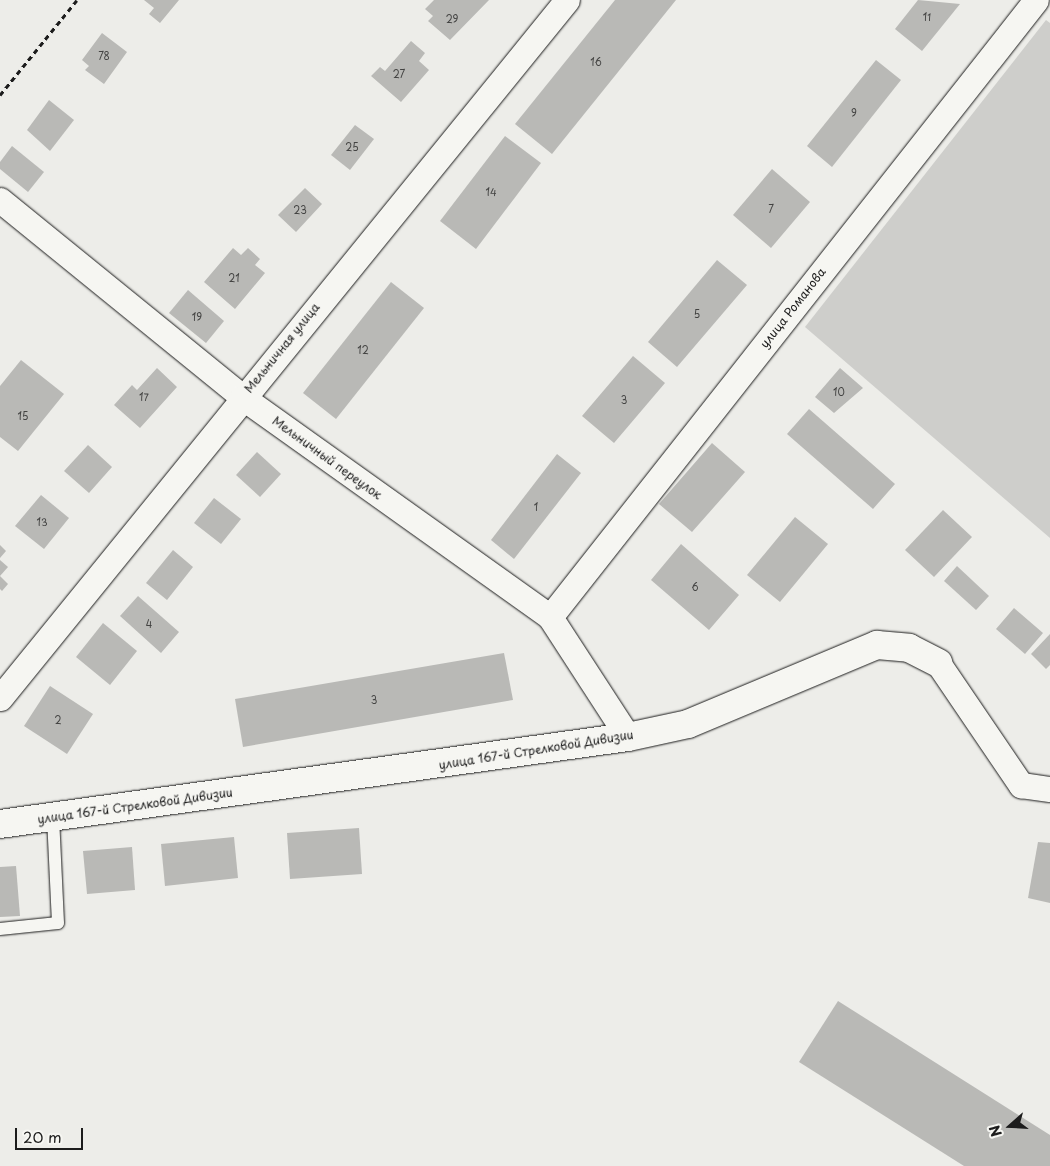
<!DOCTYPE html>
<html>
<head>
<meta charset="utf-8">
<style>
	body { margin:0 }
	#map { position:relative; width:1050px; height:1166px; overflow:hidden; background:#edede9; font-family:"Playpen Sans",sans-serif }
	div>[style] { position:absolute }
	.green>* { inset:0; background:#cececb }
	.building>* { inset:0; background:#b9b9b6 }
	.path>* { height:3px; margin-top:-1.5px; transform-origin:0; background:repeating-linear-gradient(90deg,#1c1c1c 0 5px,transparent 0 9px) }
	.roads { filter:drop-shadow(0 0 1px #1c1c1c) drop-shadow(0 0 1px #1c1c1c) }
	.service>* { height:12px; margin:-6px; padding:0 6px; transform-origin:6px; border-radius:6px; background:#f6f6f2 }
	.minor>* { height:25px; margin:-12.5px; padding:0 12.5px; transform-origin:12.5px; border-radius:12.5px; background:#f6f6f2 }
	.tertiary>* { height:28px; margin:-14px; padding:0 14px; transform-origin:14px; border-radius:14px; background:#f6f6f2 }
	span { translate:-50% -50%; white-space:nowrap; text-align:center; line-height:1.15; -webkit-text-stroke:4px #f6f6f2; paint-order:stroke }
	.number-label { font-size:10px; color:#434342 }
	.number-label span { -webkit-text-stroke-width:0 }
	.street-label { font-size:12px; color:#1c1c1c }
	.north { position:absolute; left:985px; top:1101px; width:50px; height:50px; -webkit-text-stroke:4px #f6f6f2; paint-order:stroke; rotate:251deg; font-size:14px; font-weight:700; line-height:20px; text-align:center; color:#1c1c1c }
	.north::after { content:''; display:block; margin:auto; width:18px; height:22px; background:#1c1c1c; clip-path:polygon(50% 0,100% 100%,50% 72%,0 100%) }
	.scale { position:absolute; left:15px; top:1128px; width:68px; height:22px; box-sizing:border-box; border:2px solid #1c1c1c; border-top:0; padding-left:6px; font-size:15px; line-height:18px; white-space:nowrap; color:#1c1c1c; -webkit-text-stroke:4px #f6f6f2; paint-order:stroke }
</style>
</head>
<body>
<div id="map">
	<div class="green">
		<div style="clip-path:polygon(1046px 20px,1050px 23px,1050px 538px,805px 327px)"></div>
	</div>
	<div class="building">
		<div style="clip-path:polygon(144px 0,179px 0,160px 23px,149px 14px,154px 8px)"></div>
		<div style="clip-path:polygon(434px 0,489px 0,450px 40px,428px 21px,433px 16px,425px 9px)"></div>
		<div style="clip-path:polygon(615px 0,676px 0,552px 154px,515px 124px)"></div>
		<div style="clip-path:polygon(918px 0,960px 4px,922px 51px,895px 29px)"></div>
		<div style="clip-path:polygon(102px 33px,127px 52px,104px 84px,85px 70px,89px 66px,82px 60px)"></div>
		<div style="clip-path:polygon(411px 41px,425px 53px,419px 61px,429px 70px,401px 102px,371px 76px,380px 67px,385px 71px)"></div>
		<div style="clip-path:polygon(876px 60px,901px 80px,832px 167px,807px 146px)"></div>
		<div style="clip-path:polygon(49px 100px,74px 120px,50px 151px,27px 130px)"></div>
		<div style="clip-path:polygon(355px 125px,374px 139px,350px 170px,331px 155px)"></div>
		<div style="clip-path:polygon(505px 136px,541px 163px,476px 249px,440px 221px)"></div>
		<div style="clip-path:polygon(12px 146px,44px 172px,28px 192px,0 169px,0 162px)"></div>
		<div style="clip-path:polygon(772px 169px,810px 202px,771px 248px,733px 215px)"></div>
		<div style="clip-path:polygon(305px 188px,322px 204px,296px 232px,278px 215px)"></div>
		<div style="clip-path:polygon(233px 248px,241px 255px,248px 248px,260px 259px,255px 265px,265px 273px,235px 309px,204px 282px)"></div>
		<div style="clip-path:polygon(717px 260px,747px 285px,677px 367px,648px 342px)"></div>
		<div style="clip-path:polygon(391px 282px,424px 308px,336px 419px,303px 393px)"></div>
		<div style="clip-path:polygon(188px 290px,224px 321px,206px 343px,169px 313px)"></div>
		<div style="clip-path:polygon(633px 356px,665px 383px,614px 443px,582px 416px)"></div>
		<div style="clip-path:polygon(21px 360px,64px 394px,18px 451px,0 437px,0 386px)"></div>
		<div style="clip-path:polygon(157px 368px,177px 387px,140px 428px,114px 405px,132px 385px,137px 390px)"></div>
		<div style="clip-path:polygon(840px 368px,863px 388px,834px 413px,815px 397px)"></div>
		<div style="clip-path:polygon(809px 409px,895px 484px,873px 509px,787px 434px)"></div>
		<div style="clip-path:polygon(712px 443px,745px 472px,692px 532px,659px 504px)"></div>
		<div style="clip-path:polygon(88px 445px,112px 467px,89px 493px,64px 471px)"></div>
		<div style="clip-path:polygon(257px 452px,281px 474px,260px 497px,236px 475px)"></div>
		<div style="clip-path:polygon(557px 454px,581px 473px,514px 559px,491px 540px)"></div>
		<div style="clip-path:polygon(41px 495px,69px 518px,44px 549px,15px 526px)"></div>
		<div style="clip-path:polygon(214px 498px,241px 519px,221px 544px,194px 523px)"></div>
		<div style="clip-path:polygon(943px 510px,972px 537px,934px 577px,905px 550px)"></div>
		<div style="clip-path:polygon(795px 517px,828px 544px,780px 602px,747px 575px)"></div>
		<div style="clip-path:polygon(681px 544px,739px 595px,709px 630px,651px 580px)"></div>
		<div style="clip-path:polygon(0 545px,6px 551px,0 558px)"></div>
		<div style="clip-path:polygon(173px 550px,193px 567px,167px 600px,146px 583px)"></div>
		<div style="clip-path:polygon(0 560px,8px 567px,0 576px)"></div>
		<div style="clip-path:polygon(957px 566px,989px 596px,976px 610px,944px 581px)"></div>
		<div style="clip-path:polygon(0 576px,8px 584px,2px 591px,0 589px)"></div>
		<div style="clip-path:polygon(138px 596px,179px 632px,161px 653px,120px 616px)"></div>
		<div style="clip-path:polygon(1014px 608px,1043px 633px,1025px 654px,996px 629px)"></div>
		<div style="clip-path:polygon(103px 623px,137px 651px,110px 685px,76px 657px)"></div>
		<div style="clip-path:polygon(1050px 634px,1050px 665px,1046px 669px,1031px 654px)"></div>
		<div style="clip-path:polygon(504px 653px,513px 700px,243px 747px,235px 699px)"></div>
		<div style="clip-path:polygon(50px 686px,93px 714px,67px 754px,24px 726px)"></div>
		<div style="clip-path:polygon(359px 828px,362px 874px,290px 879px,287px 833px)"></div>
		<div style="clip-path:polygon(234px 837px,238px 878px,165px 886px,161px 844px)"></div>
		<div style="clip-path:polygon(1038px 842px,1050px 843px,1050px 903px,1028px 898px)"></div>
		<div style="clip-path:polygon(132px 847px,135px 890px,87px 894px,83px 851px)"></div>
		<div style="clip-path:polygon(16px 866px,20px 916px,0 917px,0 867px)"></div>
		<div style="clip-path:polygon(838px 1001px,1050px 1135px,1050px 1166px,964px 1166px,799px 1062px)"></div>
	</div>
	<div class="path">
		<div style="left:0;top:95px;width:122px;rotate:-51deg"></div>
	</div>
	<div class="roads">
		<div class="service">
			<div style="left:0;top:929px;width:58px;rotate:-5.9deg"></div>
			<div style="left:58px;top:923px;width:107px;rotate:-92.7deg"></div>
		</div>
		<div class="minor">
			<div style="left:0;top:200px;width:312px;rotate:39.1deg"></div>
			<div style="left:242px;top:397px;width:379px;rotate:35.5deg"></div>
			<div style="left:550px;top:617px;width:143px;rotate:57deg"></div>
			<div style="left:550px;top:617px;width:785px;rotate:-51.77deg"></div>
			<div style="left:938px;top:663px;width:148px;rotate:55.8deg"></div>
			<div style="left:1021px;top:785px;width:29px;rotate:8deg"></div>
			<div style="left:0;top:698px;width:899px;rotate:-50.91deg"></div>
		</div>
		<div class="tertiary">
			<div style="left:0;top:824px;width:634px;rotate:-7.89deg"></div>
			<div style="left:628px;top:737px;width:61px;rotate:-12.2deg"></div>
			<div style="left:688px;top:724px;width:205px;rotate:-22.7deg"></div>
			<div style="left:877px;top:645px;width:32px;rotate:5deg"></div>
			<div style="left:909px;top:648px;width:33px;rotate:27deg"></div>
		</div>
	</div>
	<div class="number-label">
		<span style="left:927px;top:17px">11</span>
		<span style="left:452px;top:19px">29</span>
		<span style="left:104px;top:56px">78</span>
		<span style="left:596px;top:62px">16</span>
		<span style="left:399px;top:74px">27</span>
		<span style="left:854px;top:113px">9</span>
		<span style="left:352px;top:147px">25</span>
		<span style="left:491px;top:192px">14</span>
		<span style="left:771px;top:209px">7</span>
		<span style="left:300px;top:210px">23</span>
		<span style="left:234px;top:278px">21</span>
		<span style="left:697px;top:314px">5</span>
		<span style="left:197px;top:317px">19</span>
		<span style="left:363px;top:350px">12</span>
		<span style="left:839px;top:392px">10</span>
		<span style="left:144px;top:397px">17</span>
		<span style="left:624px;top:400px">3</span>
		<span style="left:23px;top:416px">15</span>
		<span style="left:536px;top:507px">1</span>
		<span style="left:42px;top:522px">13</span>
		<span style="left:695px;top:587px">6</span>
		<span style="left:149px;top:624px">4</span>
		<span style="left:374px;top:700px">3</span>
		<span style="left:58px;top:720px">2</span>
	</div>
	<div class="street-label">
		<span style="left:793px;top:308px;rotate:-52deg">улица Романова</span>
		<span style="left:282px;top:348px;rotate:-51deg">Мельничная улица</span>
		<span style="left:327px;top:458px;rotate:36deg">Мельничный переулок</span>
		<span style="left:536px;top:750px;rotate:-9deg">улица 167-й Стрелковой Дивизии</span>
		<span style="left:135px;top:806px;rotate:-8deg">улица 167-й Стрелковой Дивизии</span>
	</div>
	<div class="north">N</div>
	<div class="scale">20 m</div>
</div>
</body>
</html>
